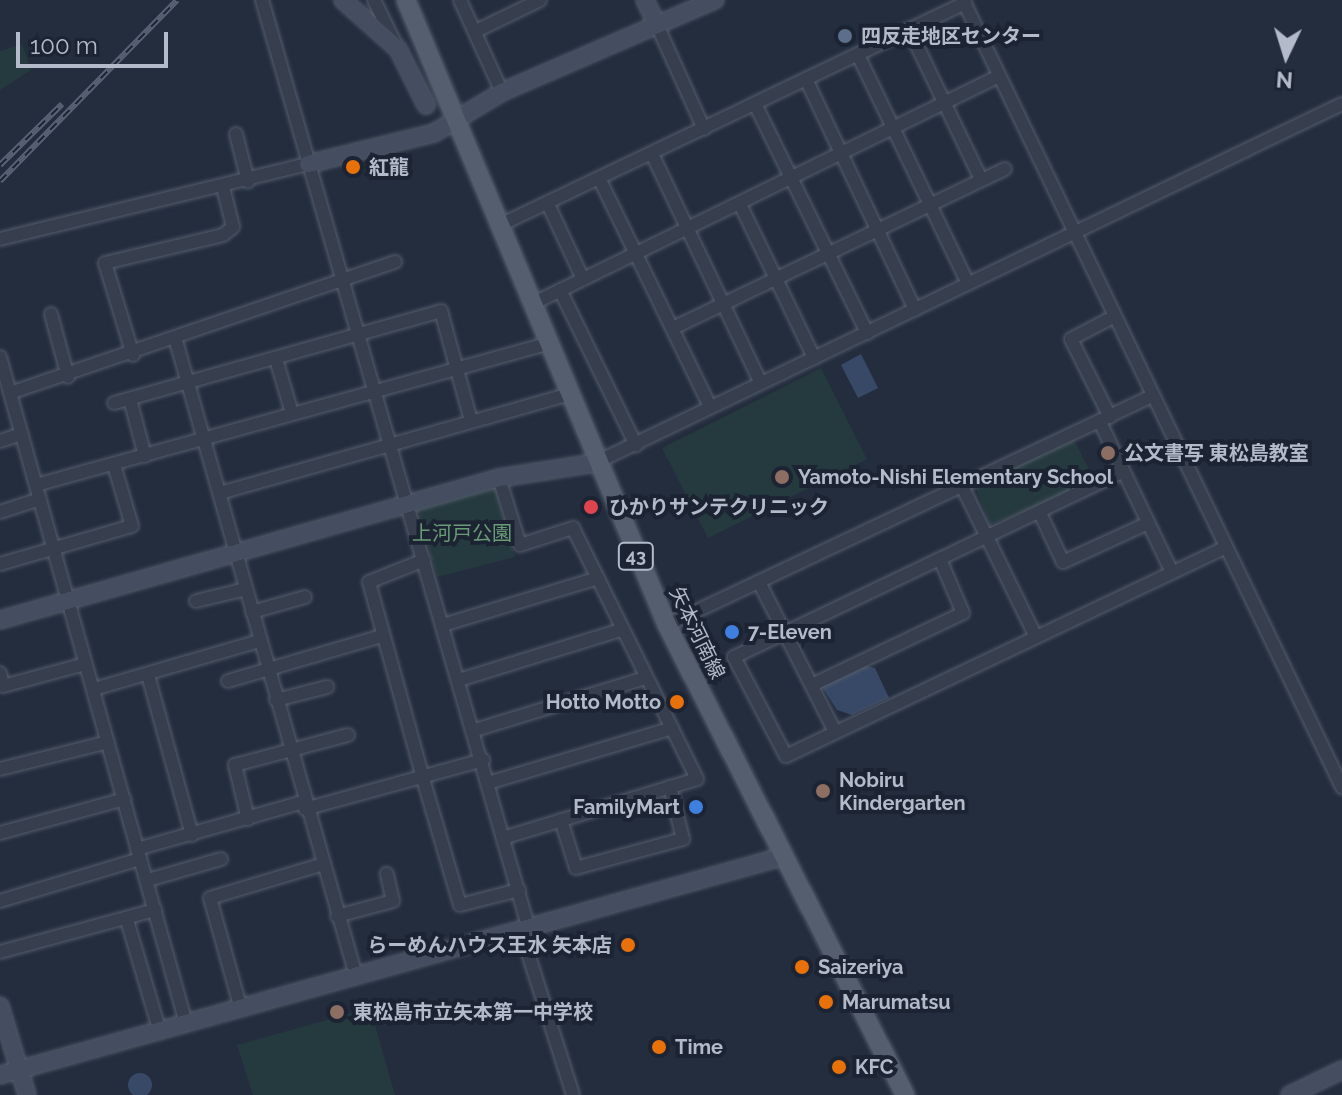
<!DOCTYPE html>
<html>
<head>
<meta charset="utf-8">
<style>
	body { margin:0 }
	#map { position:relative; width:1342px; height:1095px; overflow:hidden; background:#232d3e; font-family:Raleway,"Noto Sans JP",sans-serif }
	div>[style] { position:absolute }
	.green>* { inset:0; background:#253a3f }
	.water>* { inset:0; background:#384968 }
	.round { border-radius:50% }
	.roads { filter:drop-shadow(0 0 2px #555d6c) drop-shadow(0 0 2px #555d6c) }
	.street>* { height:12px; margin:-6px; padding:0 6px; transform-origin:6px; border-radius:6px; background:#373f4e }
	.secondary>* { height:16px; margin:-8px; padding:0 8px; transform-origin:8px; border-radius:8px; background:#454e61 }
	.primary>* { height:18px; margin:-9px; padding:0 9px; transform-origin:9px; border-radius:9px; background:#555e6e }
	.rail>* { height:6px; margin-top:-3px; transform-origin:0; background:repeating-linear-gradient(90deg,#1c2433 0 9px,#596375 0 18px); box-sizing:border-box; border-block:2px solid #596375 }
	.dots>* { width:22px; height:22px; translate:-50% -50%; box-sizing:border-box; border:4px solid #1c2433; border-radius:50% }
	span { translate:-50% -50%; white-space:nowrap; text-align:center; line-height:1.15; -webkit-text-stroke:8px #1c2433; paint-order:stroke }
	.shield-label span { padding:2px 6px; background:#1c2433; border:2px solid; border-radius:6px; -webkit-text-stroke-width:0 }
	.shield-label { font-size:18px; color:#b3bac9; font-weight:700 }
	.poi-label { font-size:20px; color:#b3bac9; font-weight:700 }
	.left { translate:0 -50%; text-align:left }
	.right { translate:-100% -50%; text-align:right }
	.park-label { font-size:20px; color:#699b77 }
	.street-label { font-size:20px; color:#b3bac9 }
	.north { position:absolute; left:1246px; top:16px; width:80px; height:80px; -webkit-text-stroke:6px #1c2433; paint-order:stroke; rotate:184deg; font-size:22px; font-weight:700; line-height:32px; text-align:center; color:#b3bac9 }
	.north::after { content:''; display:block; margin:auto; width:28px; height:36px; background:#b3bac9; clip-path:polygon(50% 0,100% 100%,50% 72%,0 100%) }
	.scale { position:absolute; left:16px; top:32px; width:152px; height:36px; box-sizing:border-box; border:4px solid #b3bac9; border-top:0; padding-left:10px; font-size:24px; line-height:28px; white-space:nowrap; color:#b3bac9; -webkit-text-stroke:6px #1c2433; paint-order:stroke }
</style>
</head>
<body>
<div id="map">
	<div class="green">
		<div style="clip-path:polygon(22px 44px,31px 70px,0 90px,0 51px)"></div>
		<div style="clip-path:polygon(821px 368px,867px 459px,708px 538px,662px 448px)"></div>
		<div style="clip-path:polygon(1073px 438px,1095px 481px,990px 525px,975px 485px)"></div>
		<div style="clip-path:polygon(495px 487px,515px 557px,437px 577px,418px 509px)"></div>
		<div style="clip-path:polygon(370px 1008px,395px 1095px,253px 1095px,237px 1045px)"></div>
	</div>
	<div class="water">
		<div style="clip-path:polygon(861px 354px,878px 388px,858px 398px,841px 365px)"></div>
		<div style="clip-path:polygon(866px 666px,875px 668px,889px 698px,852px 715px,837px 710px,821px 685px)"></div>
		<div class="round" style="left:128px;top:1073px;width:24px;height:24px"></div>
	</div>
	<div class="roads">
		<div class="street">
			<div style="left:262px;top:0;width:967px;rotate:73.97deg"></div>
			<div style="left:374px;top:0;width:48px;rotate:64deg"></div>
			<div style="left:460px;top:0;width:101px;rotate:65.5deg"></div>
			<div style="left:963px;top:0;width:874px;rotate:64.29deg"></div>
			<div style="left:657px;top:25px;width:114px;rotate:65.7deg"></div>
			<div style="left:909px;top:29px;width:166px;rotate:64.4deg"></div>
			<div style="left:476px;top:31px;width:71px;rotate:-25.8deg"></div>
			<div style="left:858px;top:55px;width:254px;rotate:64.3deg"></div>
			<div style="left:806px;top:79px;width:255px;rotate:64.7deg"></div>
			<div style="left:756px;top:106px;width:253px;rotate:63.9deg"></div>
			<div style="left:236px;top:134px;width:49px;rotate:75.7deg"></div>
			<div style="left:653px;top:156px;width:251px;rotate:64.6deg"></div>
			<div style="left:599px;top:178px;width:254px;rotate:64.1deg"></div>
			<div style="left:548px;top:204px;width:83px;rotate:65deg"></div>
			<div style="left:740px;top:204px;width:171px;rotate:64.3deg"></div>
			<div style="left:498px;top:226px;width:518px;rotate:-25.53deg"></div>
			<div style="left:0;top:239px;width:317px;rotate:-13.7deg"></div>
			<div style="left:560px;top:290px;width:173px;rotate:63.9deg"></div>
			<div style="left:530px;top:305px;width:520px;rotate:-26.02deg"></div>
			<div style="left:51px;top:314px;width:65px;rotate:74.9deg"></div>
			<div style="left:673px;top:328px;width:368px;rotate:-25.6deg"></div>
			<div style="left:176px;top:341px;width:660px;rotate:74.17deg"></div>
			<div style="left:133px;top:355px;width:96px;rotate:-106.9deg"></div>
			<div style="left:105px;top:263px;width:121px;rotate:-13.3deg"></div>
			<div style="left:223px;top:235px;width:13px;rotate:-39deg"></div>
			<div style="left:233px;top:227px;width:41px;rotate:-104deg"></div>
			<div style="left:0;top:357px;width:691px;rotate:74.4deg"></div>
			<div style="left:276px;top:359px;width:56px;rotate:73.5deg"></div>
			<div style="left:10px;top:393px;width:407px;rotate:-18.8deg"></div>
			<div style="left:130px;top:399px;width:59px;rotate:75.3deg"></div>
			<div style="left:114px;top:403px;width:340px;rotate:-15.7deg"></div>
			<div style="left:441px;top:311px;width:114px;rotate:74.7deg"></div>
			<div style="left:1110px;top:417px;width:87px;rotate:-116.6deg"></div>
			<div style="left:1071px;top:339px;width:47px;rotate:-27.6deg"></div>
			<div style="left:1100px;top:422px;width:164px;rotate:64.4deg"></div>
			<div style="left:0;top:441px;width:22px;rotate:-18deg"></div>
			<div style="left:595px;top:463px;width:829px;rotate:-25.67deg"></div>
			<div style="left:1122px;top:472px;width:430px;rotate:154.5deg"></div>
			<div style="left:734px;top:657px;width:112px;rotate:62.3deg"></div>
			<div style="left:786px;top:756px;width:487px;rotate:-25.4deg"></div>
			<div style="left:499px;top:478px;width:70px;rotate:72.6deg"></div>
			<div style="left:520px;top:545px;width:56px;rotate:-17.8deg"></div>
			<div style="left:573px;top:528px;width:280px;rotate:63.7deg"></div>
			<div style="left:697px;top:779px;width:203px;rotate:163.1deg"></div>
			<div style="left:961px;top:484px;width:170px;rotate:63.9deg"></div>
			<div style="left:36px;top:485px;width:529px;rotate:-15.45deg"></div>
			<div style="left:220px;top:493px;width:360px;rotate:-15.8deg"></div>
			<div style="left:0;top:512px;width:42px;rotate:-18deg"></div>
			<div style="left:1040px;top:513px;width:54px;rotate:64.9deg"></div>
			<div style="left:1063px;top:562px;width:94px;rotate:-24.6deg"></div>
			<div style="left:424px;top:560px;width:59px;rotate:158.2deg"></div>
			<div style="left:369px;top:582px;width:200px;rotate:74.6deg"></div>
			<div style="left:422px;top:775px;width:135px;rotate:73.7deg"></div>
			<div style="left:460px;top:905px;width:61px;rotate:-14.3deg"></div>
			<div style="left:0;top:564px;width:137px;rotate:-16.1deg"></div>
			<div style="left:132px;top:526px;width:64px;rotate:-106.4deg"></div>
			<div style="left:759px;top:582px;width:168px;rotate:63.1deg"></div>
			<div style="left:196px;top:601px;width:51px;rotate:-13.5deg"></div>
			<div style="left:252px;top:612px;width:55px;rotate:-15.8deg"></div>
			<div style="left:443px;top:625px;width:162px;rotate:-16.9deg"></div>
			<div style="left:667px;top:625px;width:536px;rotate:-25.28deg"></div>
			<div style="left:0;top:673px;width:13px;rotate:77deg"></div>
			<div style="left:3px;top:686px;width:85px;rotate:-15deg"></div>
			<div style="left:148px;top:675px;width:166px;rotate:74.6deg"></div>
			<div style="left:459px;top:680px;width:170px;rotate:-17.2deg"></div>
			<div style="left:228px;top:681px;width:160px;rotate:-16.3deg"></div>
			<div style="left:812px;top:685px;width:167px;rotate:-25.5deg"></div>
			<div style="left:963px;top:613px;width:59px;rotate:-113.1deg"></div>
			<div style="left:94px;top:689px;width:172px;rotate:-16.2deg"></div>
			<div style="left:276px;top:700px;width:53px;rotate:-14.3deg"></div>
			<div style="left:475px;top:730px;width:178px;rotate:-17deg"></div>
			<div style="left:0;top:769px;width:111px;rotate:-14deg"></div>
			<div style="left:488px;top:783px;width:189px;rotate:-16.6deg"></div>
			<div style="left:305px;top:809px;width:185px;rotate:-15.4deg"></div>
			<div style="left:248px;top:819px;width:56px;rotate:-103.5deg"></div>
			<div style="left:235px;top:765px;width:117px;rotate:-14.9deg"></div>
			<div style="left:561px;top:820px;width:50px;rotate:72.6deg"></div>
			<div style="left:576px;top:868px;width:111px;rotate:-15.2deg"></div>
			<div style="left:683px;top:839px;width:54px;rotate:-104deg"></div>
			<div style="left:0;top:833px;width:129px;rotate:-15.3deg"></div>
			<div style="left:137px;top:849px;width:173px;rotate:-15.8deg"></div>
			<div style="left:148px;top:880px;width:76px;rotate:-16deg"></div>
			<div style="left:0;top:901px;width:146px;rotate:-16.7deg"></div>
			<div style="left:337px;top:916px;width:58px;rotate:-15deg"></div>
			<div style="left:393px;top:901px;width:28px;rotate:-103deg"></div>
			<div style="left:127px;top:920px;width:117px;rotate:73.6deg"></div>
			<div style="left:521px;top:931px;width:172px;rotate:72.4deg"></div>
			<div style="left:0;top:952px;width:161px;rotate:-15.2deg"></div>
			<div style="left:241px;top:1009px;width:115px;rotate:-105.6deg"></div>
			<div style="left:210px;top:898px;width:115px;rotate:-16.7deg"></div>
		</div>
		<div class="secondary">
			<div style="left:343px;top:0;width:74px;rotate:41.7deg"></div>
			<div style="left:398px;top:49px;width:63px;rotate:63.4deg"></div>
			<div style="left:645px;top:0;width:28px;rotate:64deg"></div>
			<div style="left:308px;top:164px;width:130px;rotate:-13.8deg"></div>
			<div style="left:434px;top:133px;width:79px;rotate:-31.1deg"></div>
			<div style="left:502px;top:92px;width:232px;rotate:-23.4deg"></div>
			<div style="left:0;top:620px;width:519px;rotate:-15.88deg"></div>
			<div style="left:499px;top:478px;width:97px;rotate:-8.9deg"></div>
			<div style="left:0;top:1006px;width:93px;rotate:73.1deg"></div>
			<div style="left:0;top:1075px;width:815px;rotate:-15.59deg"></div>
			<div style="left:1290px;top:1095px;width:58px;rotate:-25.7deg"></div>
		</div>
		<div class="primary">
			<div style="left:406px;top:0;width:677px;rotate:67.33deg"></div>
			<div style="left:667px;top:625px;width:527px;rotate:63.14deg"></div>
		</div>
	</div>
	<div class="rail">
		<div style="left:0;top:165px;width:87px;rotate:-44.5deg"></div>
		<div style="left:0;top:181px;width:253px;rotate:-45.6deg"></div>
	</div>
	<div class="dots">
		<div style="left:845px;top:36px;background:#5c6f8a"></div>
		<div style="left:353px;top:167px;background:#e8710a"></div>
		<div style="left:1108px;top:453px;background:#8d6e63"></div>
		<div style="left:782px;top:477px;background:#8d6e63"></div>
		<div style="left:591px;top:507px;background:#e0444e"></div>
		<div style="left:732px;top:632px;background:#3f7fe0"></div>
		<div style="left:677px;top:702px;background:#e8710a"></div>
		<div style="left:823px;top:791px;background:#8d6e63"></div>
		<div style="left:696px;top:807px;background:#3f7fe0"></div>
		<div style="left:628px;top:945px;background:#e8710a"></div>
		<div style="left:802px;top:967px;background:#e8710a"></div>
		<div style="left:826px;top:1002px;background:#e8710a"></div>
		<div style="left:337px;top:1012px;background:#8d6e63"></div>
		<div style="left:659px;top:1047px;background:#e8710a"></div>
		<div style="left:839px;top:1067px;background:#e8710a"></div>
	</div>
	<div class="shield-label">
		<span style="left:636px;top:556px">43</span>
	</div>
	<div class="poi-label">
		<span class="left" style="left:861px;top:36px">四反走地区センター</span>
		<span class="left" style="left:369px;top:167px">紅龍</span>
		<span class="left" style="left:1124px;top:453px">公文書写 東松島教室</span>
		<span class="left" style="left:798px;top:477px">Yamoto-Nishi Elementary School</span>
		<span class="left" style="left:609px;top:507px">ひかりサンテクリニック</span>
		<span class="left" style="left:748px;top:632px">7-Eleven</span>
		<span class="right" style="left:661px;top:702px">Hotto Motto</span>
		<span class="left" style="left:839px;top:792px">Nobiru<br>Kindergarten</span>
		<span class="right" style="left:680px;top:807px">FamilyMart</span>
		<span class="right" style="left:612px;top:945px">らーめんハウス王水 矢本店</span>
		<span class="left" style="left:818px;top:967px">Saizeriya</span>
		<span class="left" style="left:842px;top:1002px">Marumatsu</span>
		<span class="left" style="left:353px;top:1012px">東松島市立矢本第一中学校</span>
		<span class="left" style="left:675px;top:1047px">Time</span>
		<span class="left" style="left:855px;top:1067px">KFC</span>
	</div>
	<div class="park-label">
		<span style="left:462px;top:533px">上河戸公園</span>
	</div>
	<div class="street-label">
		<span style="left:697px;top:633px;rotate:64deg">矢本河南線</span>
	</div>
	<div class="north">N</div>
	<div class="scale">100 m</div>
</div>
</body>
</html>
